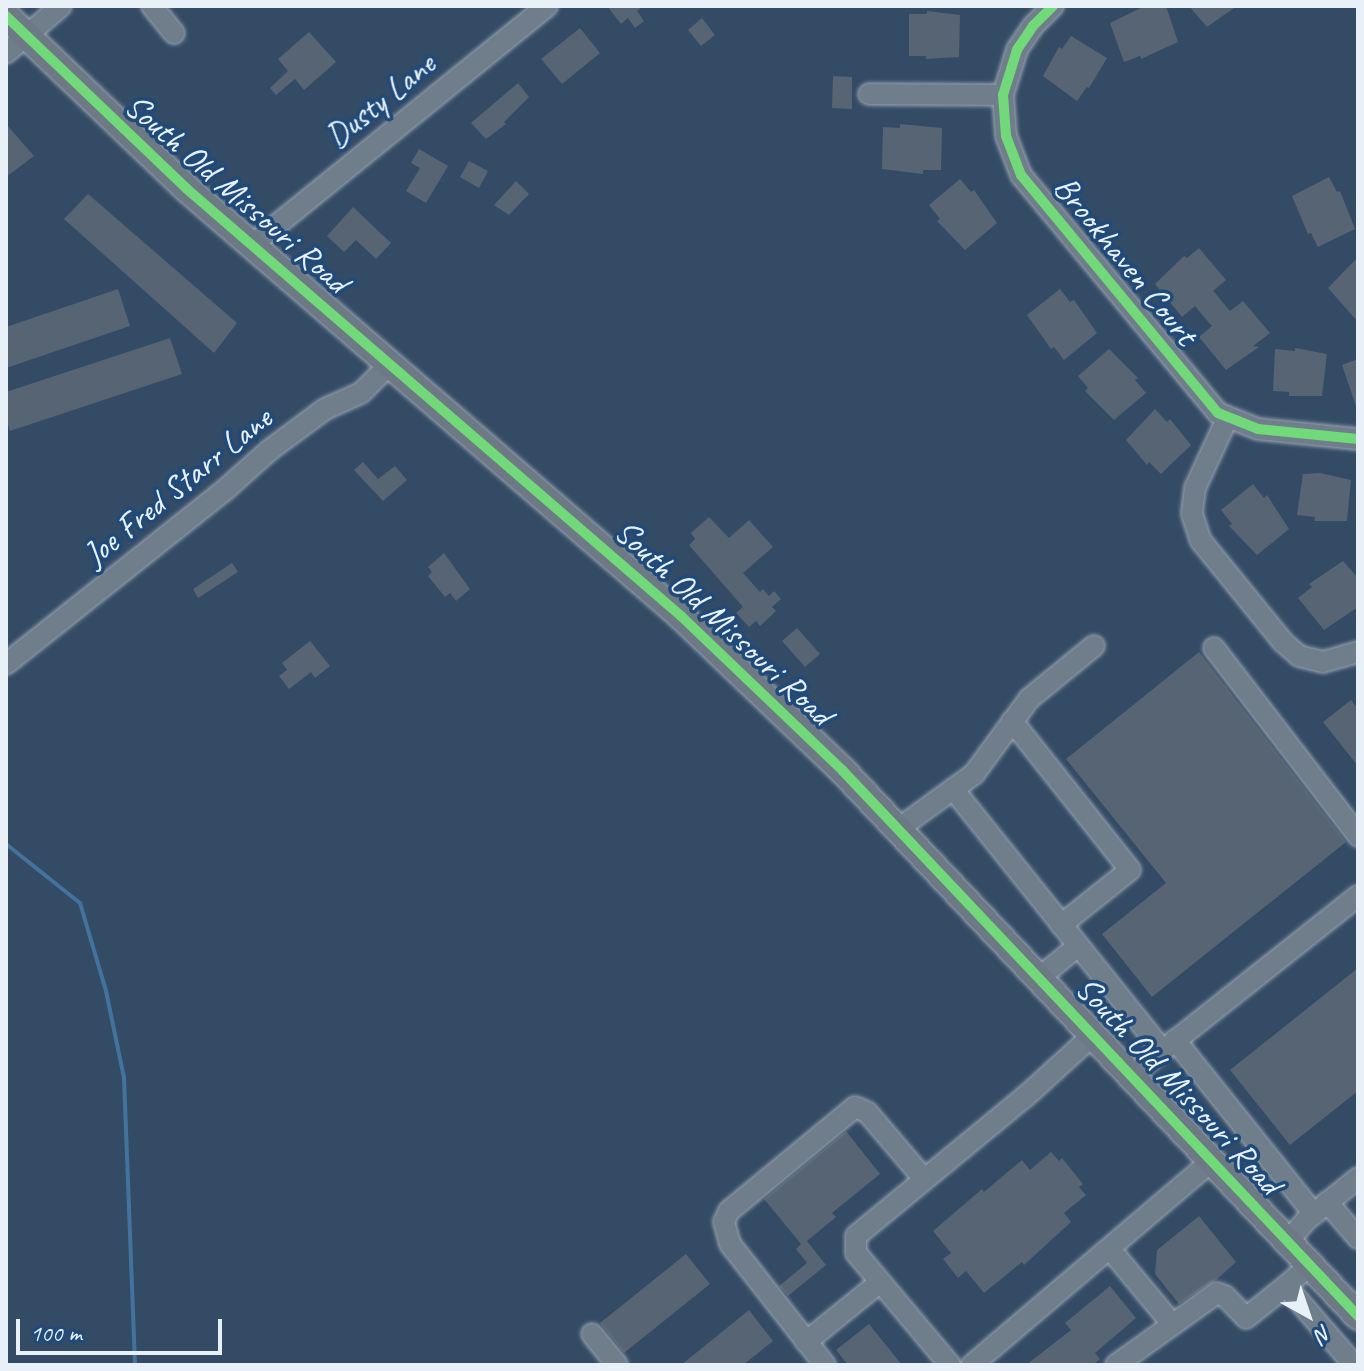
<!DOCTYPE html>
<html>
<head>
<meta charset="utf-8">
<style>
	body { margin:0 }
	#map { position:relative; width:1364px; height:1371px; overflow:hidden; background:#344b65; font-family:Caveat,sans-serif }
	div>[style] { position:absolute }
	.stream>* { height:4px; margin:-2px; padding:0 2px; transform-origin:2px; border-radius:2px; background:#43739d }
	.building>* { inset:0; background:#576473 }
	.roads { filter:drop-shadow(0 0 2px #9aa6b3) drop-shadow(0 0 2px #9aa6b3) }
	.minor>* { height:20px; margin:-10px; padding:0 10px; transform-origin:10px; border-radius:10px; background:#707e8c }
	.major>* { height:26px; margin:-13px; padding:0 13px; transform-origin:13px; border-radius:13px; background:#6d7985 }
	.cycleway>* { height:10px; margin:-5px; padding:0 5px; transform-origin:5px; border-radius:5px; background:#71d979 }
	span { translate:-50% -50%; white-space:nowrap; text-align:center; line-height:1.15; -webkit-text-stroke:7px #1f4a7a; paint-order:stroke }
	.street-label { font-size:34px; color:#e8f1f8 }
	.frame { position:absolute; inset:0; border:8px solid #e8f1f8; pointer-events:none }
	.north { position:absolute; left:1268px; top:1275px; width:80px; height:80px; -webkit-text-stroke:6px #1f4a7a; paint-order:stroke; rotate:140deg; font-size:22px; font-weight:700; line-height:32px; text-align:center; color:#e8f1f8 }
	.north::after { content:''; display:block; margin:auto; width:28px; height:36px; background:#e8f1f8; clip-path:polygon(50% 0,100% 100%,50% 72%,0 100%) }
	.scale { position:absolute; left:16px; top:1319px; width:206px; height:36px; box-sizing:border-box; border:4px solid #e8f1f8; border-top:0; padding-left:10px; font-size:24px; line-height:28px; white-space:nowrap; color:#e8f1f8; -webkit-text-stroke:6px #1f4a7a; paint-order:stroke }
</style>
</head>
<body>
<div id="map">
	<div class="stream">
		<div style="left:6px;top:844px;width:95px;rotate:38.6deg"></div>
		<div style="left:80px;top:903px;width:92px;rotate:73.5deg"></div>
		<div style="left:106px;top:991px;width:89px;rotate:78.3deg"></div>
		<div style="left:124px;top:1078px;width:287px;rotate:87.8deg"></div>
	</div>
	<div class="building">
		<div style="clip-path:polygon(607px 6px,643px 6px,637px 11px,644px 21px,635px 28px,628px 18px,621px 24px)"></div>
		<div style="clip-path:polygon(1145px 6px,1166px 6px,1178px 42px,1141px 59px,1140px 56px,1124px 62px,1110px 23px)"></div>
		<div style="clip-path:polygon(1189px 6px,1237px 6px,1207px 27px)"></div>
		<div style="clip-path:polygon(927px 11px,960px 15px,959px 57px,926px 59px,926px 56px,909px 56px,909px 14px,927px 14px)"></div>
		<div style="clip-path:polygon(702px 18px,715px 35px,701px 46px,688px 30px)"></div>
		<div style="clip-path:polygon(580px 28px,600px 53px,562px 84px,541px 59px)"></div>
		<div style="clip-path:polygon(309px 32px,336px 62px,304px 90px,295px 79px,276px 95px,270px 88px,288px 71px,278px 59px)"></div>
		<div style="clip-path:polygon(1071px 36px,1107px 58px,1089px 88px,1087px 87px,1077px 101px,1043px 76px,1059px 47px,1062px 49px)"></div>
		<div style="clip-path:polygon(833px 76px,852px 77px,852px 109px,832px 108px)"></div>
		<div style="clip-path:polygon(518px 83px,529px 97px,504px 122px,506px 124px,486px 139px,471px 123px)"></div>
		<div style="clip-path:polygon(6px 124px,34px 156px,6px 177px)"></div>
		<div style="clip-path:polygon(900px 124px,942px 128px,941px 170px,923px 170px,923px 174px,882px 169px,883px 127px,900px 128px)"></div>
		<div style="clip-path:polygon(419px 149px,448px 166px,426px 203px,406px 191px,420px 168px,411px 163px)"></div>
		<div style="clip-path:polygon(469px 161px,488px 171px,479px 188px,460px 177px)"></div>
		<div style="clip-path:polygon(1329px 177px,1337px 192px,1340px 191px,1355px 229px,1318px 247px,1311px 233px,1308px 234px,1292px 196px)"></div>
		<div style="clip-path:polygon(960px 179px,971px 192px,974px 190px,997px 223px,965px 250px,937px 221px,940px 219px,929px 205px)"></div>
		<div style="clip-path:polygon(516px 181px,529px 194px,509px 215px,494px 205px)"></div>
		<div style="clip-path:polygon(88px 194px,237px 323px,214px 353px,64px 219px)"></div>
		<div style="clip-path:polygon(353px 207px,391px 243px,376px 259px,356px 240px,344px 252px,327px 236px)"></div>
		<div style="clip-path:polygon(1199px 248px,1226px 280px,1213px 291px,1215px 293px,1230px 311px,1243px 301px,1270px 333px,1253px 346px,1259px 347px,1226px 370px,1199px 337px,1212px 326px,1210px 324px,1195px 306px,1182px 317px,1155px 284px,1184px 256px,1187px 258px)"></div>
		<div style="clip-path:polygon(1358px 257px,1358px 322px,1328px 288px)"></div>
		<div style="clip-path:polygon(118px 289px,130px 326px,6px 368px,6px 327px)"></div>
		<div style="clip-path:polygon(1060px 289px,1070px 302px,1074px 300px,1097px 333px,1064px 360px,1054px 347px,1051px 349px,1027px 315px)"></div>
		<div style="clip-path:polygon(170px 338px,182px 374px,10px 431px,6px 418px,6px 392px)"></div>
		<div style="clip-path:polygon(1295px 348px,1327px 354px,1322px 396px,1289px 396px,1289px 392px,1273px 391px,1275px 349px,1295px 351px)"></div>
		<div style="clip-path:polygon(1109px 349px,1138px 378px,1135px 380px,1146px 393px,1114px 420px,1085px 391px,1088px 388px,1078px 376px)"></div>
		<div style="clip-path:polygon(1358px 359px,1358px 406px,1356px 406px,1342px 365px)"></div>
		<div style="clip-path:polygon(1155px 409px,1167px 422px,1170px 419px,1191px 445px,1161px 474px,1149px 462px,1147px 465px,1126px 440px)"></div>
		<div style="clip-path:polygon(363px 462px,378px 479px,395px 466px,407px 480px,383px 501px,354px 470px)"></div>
		<div style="clip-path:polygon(1320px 473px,1351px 480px,1347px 521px,1314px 521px,1315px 517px,1297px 515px,1303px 474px)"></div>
		<div style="clip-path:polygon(1253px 484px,1264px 498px,1267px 495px,1289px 529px,1257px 555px,1229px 526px,1232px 524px,1221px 510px)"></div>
		<div style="clip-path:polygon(709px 517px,729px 538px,749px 520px,773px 547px,743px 573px,760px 592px,763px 589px,769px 596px,774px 591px,781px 599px,772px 607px,776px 611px,760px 626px,756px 621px,749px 627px,736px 613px,743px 607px,689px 545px,695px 539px,691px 533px)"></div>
		<div style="clip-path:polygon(444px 553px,470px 589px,456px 601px,450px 593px,445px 597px,428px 576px,432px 572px,428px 567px)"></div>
		<div style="clip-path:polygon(1343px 561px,1358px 578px,1358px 607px,1324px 630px,1298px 598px,1312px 587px,1309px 584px)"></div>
		<div style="clip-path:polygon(232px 563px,238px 572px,198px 598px,193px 589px)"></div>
		<div style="clip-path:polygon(797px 628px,820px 654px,805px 667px,782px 641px)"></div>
		<div style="clip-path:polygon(310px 641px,330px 666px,315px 678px,311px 672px,289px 689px,279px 676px,287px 670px,282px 663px)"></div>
		<div style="clip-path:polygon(1199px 652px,1346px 842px,1152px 997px,1102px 934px,1166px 883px,1066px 759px)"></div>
		<div style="clip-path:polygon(1351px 700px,1358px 709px,1358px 766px,1323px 722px)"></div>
		<div style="clip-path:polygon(1358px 968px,1358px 1091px,1290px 1145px,1230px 1070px)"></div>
		<div style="clip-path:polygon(846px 1131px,880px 1174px,832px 1213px,836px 1217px,807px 1241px,826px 1265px,788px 1296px,779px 1286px,807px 1263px,796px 1249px,801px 1244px,764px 1199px)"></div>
		<div style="clip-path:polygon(1051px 1152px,1059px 1161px,1062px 1158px,1083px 1184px,1079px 1187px,1086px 1195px,1064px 1213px,1071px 1222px,1024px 1265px,1022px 1262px,984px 1293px,966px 1271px,958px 1278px,943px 1259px,951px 1253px,933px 1231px,982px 1189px,984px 1192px,1022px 1160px,1030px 1170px)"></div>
		<div style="clip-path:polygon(1199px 1216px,1236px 1262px,1216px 1280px,1179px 1304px,1155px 1274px,1157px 1250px)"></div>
		<div style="clip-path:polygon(686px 1254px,710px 1284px,624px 1353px,600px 1323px)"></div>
		<div style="clip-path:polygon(1110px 1286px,1136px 1318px,1095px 1353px,1100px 1359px,1093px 1365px,1026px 1365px,1071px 1330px,1065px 1323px)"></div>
		<div style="clip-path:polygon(749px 1310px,773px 1341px,743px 1365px,681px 1365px)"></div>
		<div style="clip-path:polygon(869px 1324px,902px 1365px,848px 1365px,836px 1350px)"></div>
	</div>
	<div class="roads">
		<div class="minor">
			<div style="left:152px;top:6px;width:35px;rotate:51deg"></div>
			<div style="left:1053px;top:6px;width:28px;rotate:135deg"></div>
			<div style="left:1033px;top:26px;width:29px;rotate:124deg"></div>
			<div style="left:1017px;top:50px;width:47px;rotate:107.3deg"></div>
			<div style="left:1003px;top:95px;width:41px;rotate:85.8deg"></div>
			<div style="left:1006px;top:136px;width:42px;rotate:69deg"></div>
			<div style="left:1021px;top:175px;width:309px;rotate:50.4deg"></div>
			<div style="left:1218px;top:413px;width:43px;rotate:21.8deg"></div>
			<div style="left:1258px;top:429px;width:100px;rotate:5.7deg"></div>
			<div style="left:6px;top:53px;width:72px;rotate:-40.5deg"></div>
			<div style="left:869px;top:94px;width:134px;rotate:0.4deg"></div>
			<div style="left:252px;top:245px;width:380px;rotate:-39deg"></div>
			<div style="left:1227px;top:419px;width:76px;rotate:114.9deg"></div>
			<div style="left:1195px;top:488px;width:26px;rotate:97deg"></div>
			<div style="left:1192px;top:514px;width:28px;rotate:72deg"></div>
			<div style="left:1201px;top:541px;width:130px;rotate:50.9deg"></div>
			<div style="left:1283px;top:642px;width:21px;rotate:41deg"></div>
			<div style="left:1299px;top:656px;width:25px;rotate:14deg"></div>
			<div style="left:1323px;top:662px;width:36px;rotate:-16deg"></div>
			<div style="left:1214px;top:648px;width:237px;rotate:52.5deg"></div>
			<div style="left:6px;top:664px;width:283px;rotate:-38.5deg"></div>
			<div style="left:227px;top:488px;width:59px;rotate:-41.6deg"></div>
			<div style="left:271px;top:449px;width:67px;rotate:-36.5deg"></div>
			<div style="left:325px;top:409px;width:39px;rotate:-24deg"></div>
			<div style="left:361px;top:393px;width:41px;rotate:-45deg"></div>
			<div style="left:1012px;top:721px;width:190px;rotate:51.6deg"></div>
			<div style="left:1130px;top:870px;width:88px;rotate:141.4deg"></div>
			<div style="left:953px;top:789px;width:334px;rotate:51.3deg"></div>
			<div style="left:898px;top:829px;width:94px;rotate:-35.9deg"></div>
			<div style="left:974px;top:774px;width:93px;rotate:-53.7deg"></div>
			<div style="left:1029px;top:699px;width:84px;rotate:-39.2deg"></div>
			<div style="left:1039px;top:978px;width:50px;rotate:-39.4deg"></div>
			<div style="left:1175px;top:1040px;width:223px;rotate:51.4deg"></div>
			<div style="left:1132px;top:1075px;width:288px;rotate:-38.4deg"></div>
			<div style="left:1327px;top:1202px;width:48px;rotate:49.3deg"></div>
			<div style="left:1288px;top:1241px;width:28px;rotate:-49deg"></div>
			<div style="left:1306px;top:1220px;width:67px;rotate:-38.9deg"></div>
			<div style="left:1110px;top:1249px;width:97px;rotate:50.4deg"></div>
			<div style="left:1310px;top:1265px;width:32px;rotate:139deg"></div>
			<div style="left:1286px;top:1286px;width:104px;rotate:49.3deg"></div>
			<div style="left:592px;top:1334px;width:40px;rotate:51deg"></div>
			<div style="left:806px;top:1342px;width:95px;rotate:-39deg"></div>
			<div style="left:825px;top:1365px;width:154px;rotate:-128.1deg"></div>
			<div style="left:730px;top:1244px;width:23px;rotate:-105deg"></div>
			<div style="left:724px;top:1222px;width:12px;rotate:-66deg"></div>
			<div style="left:729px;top:1211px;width:163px;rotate:-39.5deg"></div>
			<div style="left:855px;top:1107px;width:13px;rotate:23deg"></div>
			<div style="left:867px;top:1112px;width:88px;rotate:49.6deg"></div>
			<div style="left:950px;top:1365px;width:146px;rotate:-130deg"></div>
			<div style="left:856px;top:1253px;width:17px;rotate:-90deg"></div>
			<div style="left:856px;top:1236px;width:220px;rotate:-39.5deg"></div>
			<div style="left:1026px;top:1096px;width:91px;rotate:-42.3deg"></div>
			<div style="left:972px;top:1365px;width:315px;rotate:-40.4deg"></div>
			<div style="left:1116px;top:1365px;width:124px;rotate:-35.5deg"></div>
			<div style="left:1217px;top:1293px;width:9px;rotate:21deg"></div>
			<div style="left:1225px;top:1296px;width:30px;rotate:46deg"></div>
			<div style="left:1246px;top:1318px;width:51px;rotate:-38.7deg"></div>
		</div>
		<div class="major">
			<div style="left:6px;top:16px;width:250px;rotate:43.7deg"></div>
			<div style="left:187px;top:189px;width:653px;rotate:40.84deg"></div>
			<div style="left:681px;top:616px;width:224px;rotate:43.7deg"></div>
			<div style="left:843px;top:771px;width:750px;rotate:46.62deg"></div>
		</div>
	</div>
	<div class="cycleway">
		<div style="left:1053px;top:6px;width:28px;rotate:135deg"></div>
		<div style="left:1033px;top:26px;width:29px;rotate:124deg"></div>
		<div style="left:1017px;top:50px;width:47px;rotate:107.3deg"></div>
		<div style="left:1003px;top:95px;width:41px;rotate:85.8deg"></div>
		<div style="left:1006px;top:136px;width:42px;rotate:69deg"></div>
		<div style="left:1021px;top:175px;width:309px;rotate:50.4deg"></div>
		<div style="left:1218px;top:413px;width:43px;rotate:21.8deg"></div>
		<div style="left:1258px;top:429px;width:100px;rotate:5.7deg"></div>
		<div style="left:6px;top:16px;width:250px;rotate:43.7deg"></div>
		<div style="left:187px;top:189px;width:653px;rotate:40.84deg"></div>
		<div style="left:681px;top:616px;width:224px;rotate:43.7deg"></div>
		<div style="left:843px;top:771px;width:750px;rotate:46.62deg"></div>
	</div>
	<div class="street-label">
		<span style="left:380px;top:100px;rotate:-39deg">Dusty Lane</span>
		<span style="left:237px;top:193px;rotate:41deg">South Old Missouri Road</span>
		<span style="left:1126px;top:260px;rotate:51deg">Brookhaven Court</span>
		<span style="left:177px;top:486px;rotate:-39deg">Joe Fred Starr Lane</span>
		<span style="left:724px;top:622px;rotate:43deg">South Old Missouri Road</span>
		<span style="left:1179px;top:1085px;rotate:47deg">South Old Missouri Road</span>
	</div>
	<div class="frame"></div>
	<div class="north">N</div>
	<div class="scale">100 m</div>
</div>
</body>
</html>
